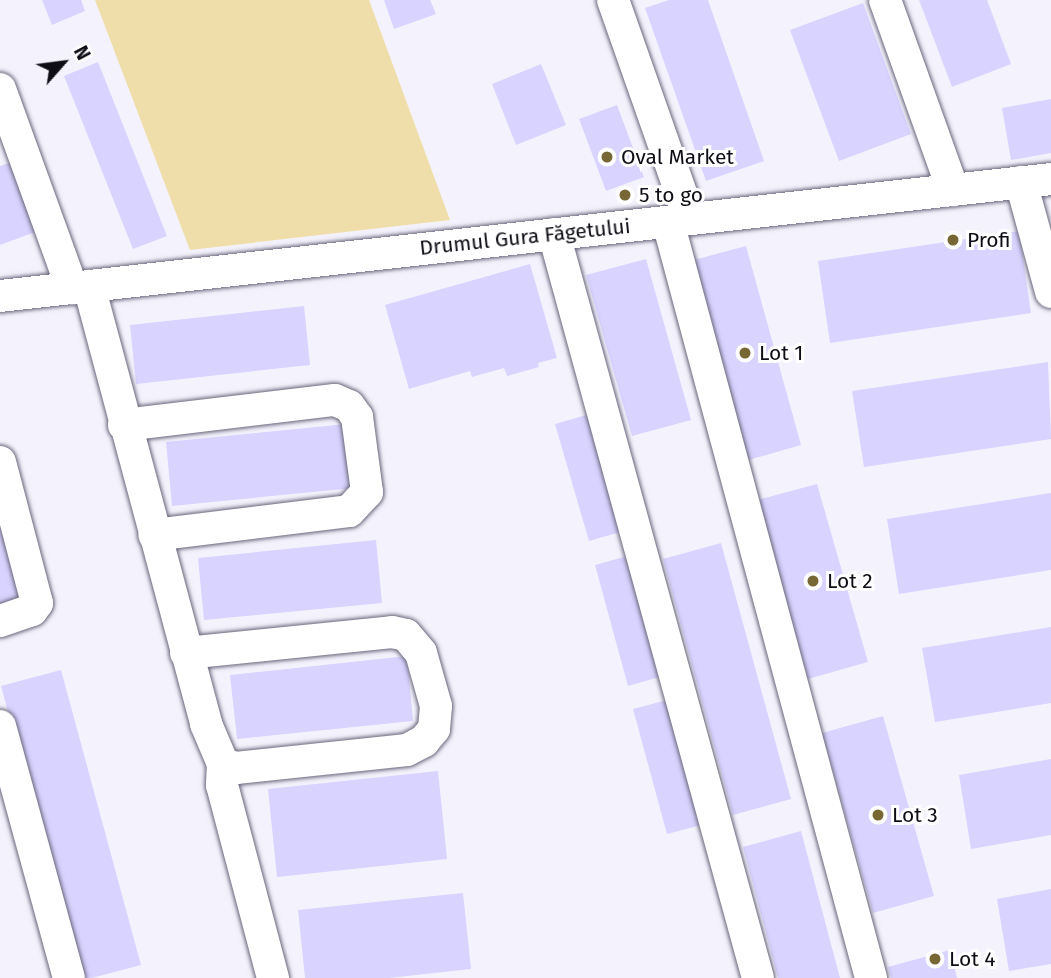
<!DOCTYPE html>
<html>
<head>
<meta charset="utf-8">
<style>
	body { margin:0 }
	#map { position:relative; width:1051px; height:978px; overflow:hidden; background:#f4f3fd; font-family:"Fira Sans",sans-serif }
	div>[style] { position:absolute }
	.green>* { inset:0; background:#efddaa }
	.building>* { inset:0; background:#d8d3ff }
	.roads { filter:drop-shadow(0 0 2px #69667c) drop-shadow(0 0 2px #69667c) }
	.minor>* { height:32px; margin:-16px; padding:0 16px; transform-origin:16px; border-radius:16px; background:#fff }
	.dots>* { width:19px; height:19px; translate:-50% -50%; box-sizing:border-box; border:4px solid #fff; border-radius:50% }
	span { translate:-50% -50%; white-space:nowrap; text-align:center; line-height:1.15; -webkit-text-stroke:6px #fff; paint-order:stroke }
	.poi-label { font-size:21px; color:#0f0e16 }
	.left { translate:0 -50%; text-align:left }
	.street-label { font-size:21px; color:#0f0e16 }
	.north { position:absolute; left:28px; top:28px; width:70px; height:70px; -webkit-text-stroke:5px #fff; paint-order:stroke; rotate:62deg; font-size:19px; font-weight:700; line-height:28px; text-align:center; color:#0f0e16 }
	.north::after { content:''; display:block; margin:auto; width:24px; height:32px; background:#0f0e16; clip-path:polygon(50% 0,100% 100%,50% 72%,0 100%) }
</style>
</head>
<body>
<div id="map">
	<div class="green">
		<div style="clip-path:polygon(95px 0,369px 0,450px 220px,190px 250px)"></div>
	</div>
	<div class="building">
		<div style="clip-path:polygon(42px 0,81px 0,85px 11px,52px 25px)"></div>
		<div style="clip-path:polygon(384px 0,430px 0,436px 14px,394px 29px)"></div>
		<div style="clip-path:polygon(669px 0,708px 0,764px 161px,706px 181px,645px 8px)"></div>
		<div style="clip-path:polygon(919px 0,987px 0,1011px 64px,952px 87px)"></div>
		<div style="clip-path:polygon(863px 3px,911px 134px,839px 161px,790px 30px)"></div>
		<div style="clip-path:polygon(98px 62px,167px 236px,133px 249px,64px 76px)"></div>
		<div style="clip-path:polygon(541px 64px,566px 125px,516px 145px,492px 84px)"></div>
		<div style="clip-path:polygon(1051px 99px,1051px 153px,1011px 160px,1002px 108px)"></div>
		<div style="clip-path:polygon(617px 105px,644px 177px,606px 191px,579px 119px)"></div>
		<div style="clip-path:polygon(13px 162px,38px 231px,0 245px,0 166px)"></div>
		<div style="clip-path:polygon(1019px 231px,1031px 313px,830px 343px,818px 261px)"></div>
		<div style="clip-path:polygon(746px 246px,801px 445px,745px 461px,690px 261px)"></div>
		<div style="clip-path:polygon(646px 259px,691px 420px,632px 436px,586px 275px)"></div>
		<div style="clip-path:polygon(530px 264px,557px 358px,538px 363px,539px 367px,507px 376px,504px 368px,472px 377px,470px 371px,409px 389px,385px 305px)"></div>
		<div style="clip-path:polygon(304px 306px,310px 365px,136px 384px,130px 325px)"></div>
		<div style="clip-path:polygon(1048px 362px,1051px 439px,864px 467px,852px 391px)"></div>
		<div style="clip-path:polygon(590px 414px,624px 531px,589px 541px,555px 424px)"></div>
		<div style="clip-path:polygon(346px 424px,353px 488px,172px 506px,166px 442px)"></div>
		<div style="clip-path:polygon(817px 484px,868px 662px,808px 679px,757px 500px)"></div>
		<div style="clip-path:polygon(1051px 493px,1051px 570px,899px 594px,887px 519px)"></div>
		<div style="clip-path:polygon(0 502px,27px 596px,0 604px)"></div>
		<div style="clip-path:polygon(376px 540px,382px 603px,204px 620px,198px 558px)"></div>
		<div style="clip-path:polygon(721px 543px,791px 799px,733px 815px,663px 559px)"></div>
		<div style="clip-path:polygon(631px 555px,663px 676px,628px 686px,595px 565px)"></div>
		<div style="clip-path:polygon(1051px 627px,1051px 703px,935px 722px,922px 648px)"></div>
		<div style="clip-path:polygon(407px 656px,413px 721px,237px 739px,230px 675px)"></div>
		<div style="clip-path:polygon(61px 670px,141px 965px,92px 978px,81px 978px,1px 686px)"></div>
		<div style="clip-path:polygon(671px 699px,705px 824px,667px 834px,633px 709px)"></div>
		<div style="clip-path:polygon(883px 716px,934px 896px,873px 913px,822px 733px)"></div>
		<div style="clip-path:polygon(1051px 759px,1051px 835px,971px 849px,959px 775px)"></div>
		<div style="clip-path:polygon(438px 771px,447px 859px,277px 877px,268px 789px)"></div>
		<div style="clip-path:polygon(801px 831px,840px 978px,778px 978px,743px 847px)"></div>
		<div style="clip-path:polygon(1051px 889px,1051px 964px,1009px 971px,997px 899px)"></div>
		<div style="clip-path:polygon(463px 893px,471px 969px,389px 978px,305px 978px,298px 910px)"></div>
		<div style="clip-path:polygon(950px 950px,957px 978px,891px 978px,888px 967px)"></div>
	</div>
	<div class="roads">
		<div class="minor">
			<div style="left:613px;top:0;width:232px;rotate:70.6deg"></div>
			<div style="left:885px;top:0;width:202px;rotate:70.3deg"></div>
			<div style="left:0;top:89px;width:212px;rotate:70.1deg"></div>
			<div style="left:1021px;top:182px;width:114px;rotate:74.7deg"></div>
			<div style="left:668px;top:222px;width:783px;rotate:74.97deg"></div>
			<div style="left:554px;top:234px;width:771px;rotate:74.67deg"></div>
			<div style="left:89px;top:286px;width:453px;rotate:75deg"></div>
			<div style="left:206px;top:724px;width:43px;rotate:67deg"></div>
			<div style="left:223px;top:764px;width:21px;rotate:93deg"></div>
			<div style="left:222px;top:785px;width:200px;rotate:75.2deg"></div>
			<div style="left:0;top:296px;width:1057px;rotate:-6.35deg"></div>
			<div style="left:124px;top:425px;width:212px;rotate:-6.8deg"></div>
			<div style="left:335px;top:400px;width:15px;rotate:23deg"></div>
			<div style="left:349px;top:406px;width:14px;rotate:54deg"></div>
			<div style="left:357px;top:417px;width:76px;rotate:82.4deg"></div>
			<div style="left:367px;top:492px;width:26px;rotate:133deg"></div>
			<div style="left:349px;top:511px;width:196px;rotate:173deg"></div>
			<div style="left:0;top:462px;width:146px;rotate:75.3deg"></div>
			<div style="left:37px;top:603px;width:9px;rotate:126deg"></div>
			<div style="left:32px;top:610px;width:34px;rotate:161deg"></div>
			<div style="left:186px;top:653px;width:207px;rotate:-5.8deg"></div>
			<div style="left:392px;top:632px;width:14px;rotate:12deg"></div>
			<div style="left:406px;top:635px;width:23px;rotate:50deg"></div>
			<div style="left:421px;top:653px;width:55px;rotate:74.2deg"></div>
			<div style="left:436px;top:706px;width:23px;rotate:95deg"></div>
			<div style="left:434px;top:729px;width:16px;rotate:130deg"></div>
			<div style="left:424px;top:741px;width:19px;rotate:152deg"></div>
			<div style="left:407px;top:750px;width:172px;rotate:174deg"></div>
			<div style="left:236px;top:768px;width:14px;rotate:-163deg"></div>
			<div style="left:0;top:726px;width:261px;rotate:74.7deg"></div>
		</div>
	</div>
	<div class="dots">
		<div style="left:607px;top:157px;background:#776735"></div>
		<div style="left:625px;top:195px;background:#776735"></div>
		<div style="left:953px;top:240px;background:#776735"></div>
		<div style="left:745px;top:353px;background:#776735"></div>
		<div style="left:813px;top:581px;background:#776735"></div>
		<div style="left:878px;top:815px;background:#776735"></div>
		<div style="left:935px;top:959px;background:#776735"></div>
	</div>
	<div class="poi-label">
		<span class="left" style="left:621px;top:157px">Oval Market</span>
		<span class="left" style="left:639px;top:195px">5 to go</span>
		<span class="left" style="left:967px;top:240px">Profi</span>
		<span class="left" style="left:759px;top:353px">Lot 1</span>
		<span class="left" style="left:827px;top:581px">Lot 2</span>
		<span class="left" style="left:892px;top:815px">Lot 3</span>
		<span class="left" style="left:949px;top:959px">Lot 4</span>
	</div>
	<div class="street-label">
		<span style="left:525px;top:237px;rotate:-6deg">Drumul Gura Făgetului</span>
	</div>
	<div class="north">N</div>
</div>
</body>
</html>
